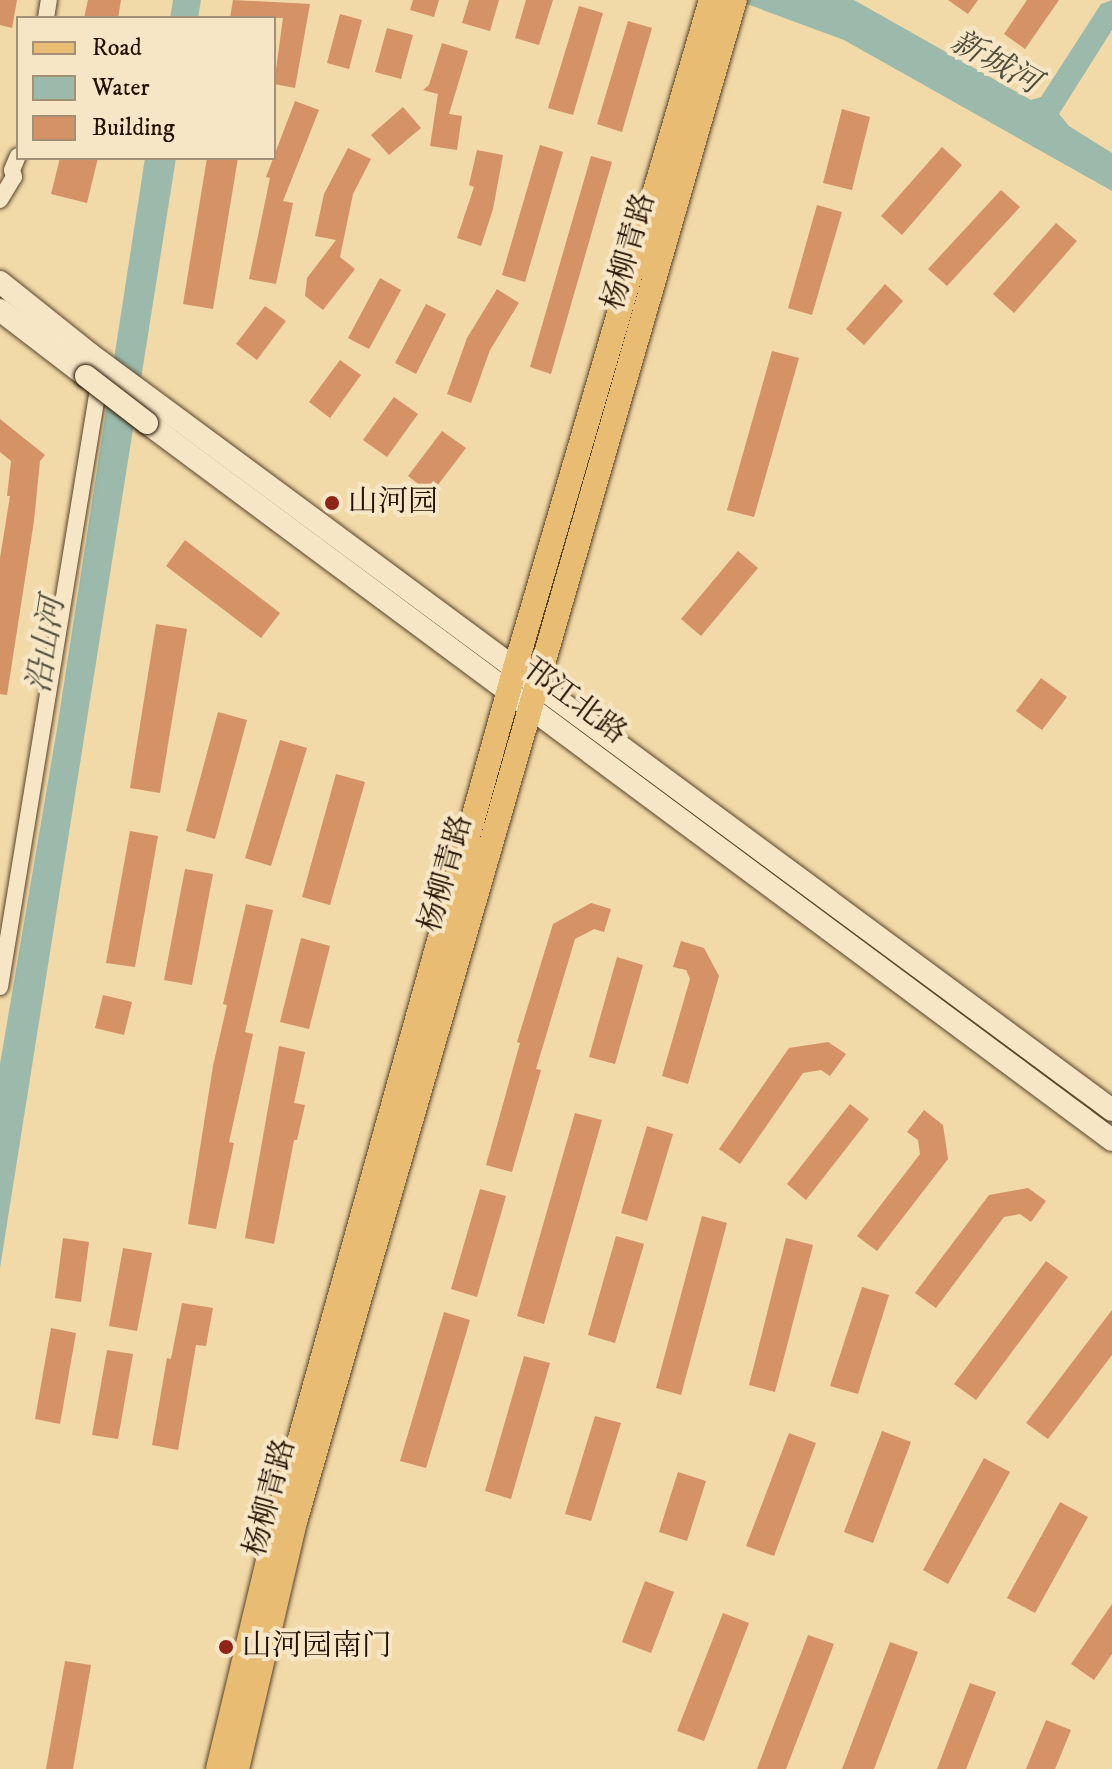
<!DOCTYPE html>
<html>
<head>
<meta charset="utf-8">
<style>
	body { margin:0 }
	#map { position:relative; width:1112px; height:1769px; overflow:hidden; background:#f2d9a8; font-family:"IM FELL DW Pica","Noto Serif SC",serif }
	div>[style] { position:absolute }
	.water>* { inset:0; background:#9bbaac }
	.building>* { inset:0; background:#d49266 }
	.roads { filter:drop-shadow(0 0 2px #58442a) drop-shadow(0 0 2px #58442a) }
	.minor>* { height:16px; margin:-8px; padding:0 8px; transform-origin:8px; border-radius:8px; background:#f7e6c6 }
	.secondary>* { height:22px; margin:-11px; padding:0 11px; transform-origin:11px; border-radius:11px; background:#f7e6c6 }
	.primary>* { height:24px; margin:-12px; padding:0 12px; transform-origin:12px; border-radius:12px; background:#e9bc74 }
	.bridges { filter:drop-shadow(0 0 2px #241200) drop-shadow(0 0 2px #241200) }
	.secondary-bridge>* { height:22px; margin:-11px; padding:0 11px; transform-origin:11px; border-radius:11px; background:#f7e6c6 }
	.dots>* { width:22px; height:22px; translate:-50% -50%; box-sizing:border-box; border:4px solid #f7e6c6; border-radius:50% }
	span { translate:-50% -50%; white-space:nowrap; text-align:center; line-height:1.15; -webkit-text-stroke:8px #f7e6c6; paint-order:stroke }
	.street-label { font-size:30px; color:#241200 }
	.poi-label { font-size:30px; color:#241200 }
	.left { translate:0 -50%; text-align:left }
	.water-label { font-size:32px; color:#4e4d3c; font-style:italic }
	.legend { position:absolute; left:16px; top:16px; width:260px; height:144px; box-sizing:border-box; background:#f7e6c6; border:2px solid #a39177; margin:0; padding:10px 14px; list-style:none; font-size:24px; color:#241200 }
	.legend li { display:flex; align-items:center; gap:16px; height:40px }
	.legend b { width:40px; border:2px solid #a39177 }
</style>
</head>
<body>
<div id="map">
	<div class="water">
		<div style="clip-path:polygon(173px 0,201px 0,198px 18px,170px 18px)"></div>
		<div style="clip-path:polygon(736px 0,854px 0,1031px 100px,1041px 97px,1101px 4px,1112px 0,1112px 30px,1059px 114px,1069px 126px,1112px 153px,1112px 191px,844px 40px)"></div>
		<div style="clip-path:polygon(145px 158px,176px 158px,0 1268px,0 1064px,57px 729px)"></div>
	</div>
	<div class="building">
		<div style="clip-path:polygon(0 0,17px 0,12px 28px,0 25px)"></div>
		<div style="clip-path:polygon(88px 0,121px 0,118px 18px,84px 18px)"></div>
		<div style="clip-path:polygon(233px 0,310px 4px,295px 88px,274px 84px,283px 18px,230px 18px)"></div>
		<div style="clip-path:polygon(413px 0,439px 0,434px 17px,410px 10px)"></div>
		<div style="clip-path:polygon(469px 0,499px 0,490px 31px,462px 23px)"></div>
		<div style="clip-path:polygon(526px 0,553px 0,539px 45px,515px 38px)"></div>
		<div style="clip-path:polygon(948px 0,978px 0,968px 14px)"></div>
		<div style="clip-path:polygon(1027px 0,1059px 0,1025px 49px,1004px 34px)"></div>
		<div style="clip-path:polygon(579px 6px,603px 13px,573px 115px,548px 108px)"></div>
		<div style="clip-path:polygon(340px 14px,362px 20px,349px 69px,327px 63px)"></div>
		<div style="clip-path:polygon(628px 21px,652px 28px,622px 132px,597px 124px)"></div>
		<div style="clip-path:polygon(387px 28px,413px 35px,401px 79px,375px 72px)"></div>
		<div style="clip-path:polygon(442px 43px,468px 51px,449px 114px,462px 116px,457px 150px,430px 146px,438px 94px,423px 90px,429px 85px)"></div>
		<div style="clip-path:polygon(295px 101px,319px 110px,283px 201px,293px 203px,276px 284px,249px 279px,270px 178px,266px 177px)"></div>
		<div style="clip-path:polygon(403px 107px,421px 128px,389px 155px,371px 135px)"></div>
		<div style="clip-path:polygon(842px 109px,870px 117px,852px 190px,823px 183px)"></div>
		<div style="clip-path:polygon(540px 145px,563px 152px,525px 282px,502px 275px)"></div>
		<div style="clip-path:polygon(942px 147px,962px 165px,902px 235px,881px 216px)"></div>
		<div style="clip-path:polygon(348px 148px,371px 159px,353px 194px,340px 257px,355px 269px,323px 310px,305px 296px,307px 278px,336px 240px,315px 236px,324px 194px)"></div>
		<div style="clip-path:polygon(477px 150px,503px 155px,493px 209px,481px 246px,457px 238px,474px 187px,469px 185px)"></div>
		<div style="clip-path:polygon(591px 156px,612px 162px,551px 374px,530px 367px)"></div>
		<div style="clip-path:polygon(60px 158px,98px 158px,87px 203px,51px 194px)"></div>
		<div style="clip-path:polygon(207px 158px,238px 158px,213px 309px,183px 304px)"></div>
		<div style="clip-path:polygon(1001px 190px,1020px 207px,947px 286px,928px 269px)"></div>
		<div style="clip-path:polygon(817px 205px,842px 212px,812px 315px,788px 308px)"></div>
		<div style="clip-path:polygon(1056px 223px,1077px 241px,1014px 313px,993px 294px)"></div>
		<div style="clip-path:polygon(380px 278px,401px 290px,369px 349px,348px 338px)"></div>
		<div style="clip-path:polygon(885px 284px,903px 301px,864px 345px,846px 329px)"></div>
		<div style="clip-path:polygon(497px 289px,519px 303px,490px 350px,471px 403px,447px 394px,467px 338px)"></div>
		<div style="clip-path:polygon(426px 304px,446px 314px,416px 374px,395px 363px)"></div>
		<div style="clip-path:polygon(265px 306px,286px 321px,257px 360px,236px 344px)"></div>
		<div style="clip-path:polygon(772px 351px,799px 358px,754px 517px,727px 510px)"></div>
		<div style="clip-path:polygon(340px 360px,361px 375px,330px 418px,309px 402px)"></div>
		<div style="clip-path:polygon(394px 397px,418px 414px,387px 457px,363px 440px)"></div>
		<div style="clip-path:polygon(0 419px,45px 455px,40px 461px,34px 521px,7px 695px,0 694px,0 558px,10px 496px,7px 496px,11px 461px,0 452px)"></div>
		<div style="clip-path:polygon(442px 431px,466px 448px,431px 494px,408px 476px)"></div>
		<div style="clip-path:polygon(185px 540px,280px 613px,261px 638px,166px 566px)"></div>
		<div style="clip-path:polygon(738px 551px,758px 568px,701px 636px,681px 619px)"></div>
		<div style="clip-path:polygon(156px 624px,187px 629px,160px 793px,130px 788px)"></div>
		<div style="clip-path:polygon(1041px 678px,1067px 697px,1042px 730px,1016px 711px)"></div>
		<div style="clip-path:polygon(218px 712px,247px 720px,215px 839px,186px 831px)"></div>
		<div style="clip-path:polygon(280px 740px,307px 748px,271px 866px,245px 858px)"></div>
		<div style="clip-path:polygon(336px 774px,365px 782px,330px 905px,302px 897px)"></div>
		<div style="clip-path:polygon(130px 831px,158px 836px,135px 967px,106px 963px)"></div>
		<div style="clip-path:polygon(185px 869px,213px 874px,192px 985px,164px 980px)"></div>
		<div style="clip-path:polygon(591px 903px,611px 909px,604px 932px,594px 929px,575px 939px,536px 1069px,541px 1070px,512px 1172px,486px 1165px,520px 1043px,517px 1042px,553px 924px)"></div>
		<div style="clip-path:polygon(246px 904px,273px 910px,245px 1032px,253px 1034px,229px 1142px,234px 1143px,216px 1229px,188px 1224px,213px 1066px,227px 1005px,223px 1004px)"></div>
		<div style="clip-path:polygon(301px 938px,330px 946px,309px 1029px,280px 1022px)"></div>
		<div style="clip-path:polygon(681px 941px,704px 948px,719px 976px,688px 1084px,662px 1076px,690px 979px,686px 970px,673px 967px)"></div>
		<div style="clip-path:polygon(617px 957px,643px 965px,615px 1064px,589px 1057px)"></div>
		<div style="clip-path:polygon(103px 995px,132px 1002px,124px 1035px,95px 1028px)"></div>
		<div style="clip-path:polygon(828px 1042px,846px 1054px,830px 1076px,821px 1070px,803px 1073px,740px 1164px,719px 1149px,789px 1048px)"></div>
		<div style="clip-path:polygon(279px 1046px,305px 1052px,294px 1103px,305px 1105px,297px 1140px,294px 1140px,274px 1244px,245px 1238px)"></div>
		<div style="clip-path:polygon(850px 1104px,869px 1119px,806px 1200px,787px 1184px)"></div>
		<div style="clip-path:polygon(924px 1110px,943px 1125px,948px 1159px,877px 1251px,857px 1236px,920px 1154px,918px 1140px,907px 1132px)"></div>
		<div style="clip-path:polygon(575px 1113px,602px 1120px,544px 1324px,517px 1316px)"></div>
		<div style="clip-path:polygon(647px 1126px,673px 1134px,647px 1221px,621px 1213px)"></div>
		<div style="clip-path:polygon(1028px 1188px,1046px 1201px,1031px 1222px,1020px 1214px,1004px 1217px,936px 1308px,915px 1293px,989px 1195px)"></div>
		<div style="clip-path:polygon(480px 1189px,506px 1196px,477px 1297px,451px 1289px)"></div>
		<div style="clip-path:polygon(702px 1216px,727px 1223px,681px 1395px,656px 1388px)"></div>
		<div style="clip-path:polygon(616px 1236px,644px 1244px,615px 1343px,588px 1335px)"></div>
		<div style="clip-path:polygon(63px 1238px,89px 1242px,81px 1302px,55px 1298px)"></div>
		<div style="clip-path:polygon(786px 1238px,813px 1245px,775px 1392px,749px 1385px)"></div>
		<div style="clip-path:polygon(123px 1248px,152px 1253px,137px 1331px,109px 1326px)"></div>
		<div style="clip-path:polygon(1046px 1261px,1068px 1277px,976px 1400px,954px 1384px)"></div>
		<div style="clip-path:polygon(862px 1287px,889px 1295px,858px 1394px,830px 1386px)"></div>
		<div style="clip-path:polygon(182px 1303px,213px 1308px,206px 1346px,196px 1345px,178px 1450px,152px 1445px,167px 1358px,171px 1359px)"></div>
		<div style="clip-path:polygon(1112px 1310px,1112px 1355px,1048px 1439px,1026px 1423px)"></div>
		<div style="clip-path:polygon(444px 1312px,470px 1320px,426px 1468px,400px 1461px)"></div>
		<div style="clip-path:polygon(51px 1328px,76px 1333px,60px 1424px,35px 1419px)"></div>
		<div style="clip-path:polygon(107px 1350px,133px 1354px,118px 1439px,92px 1435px)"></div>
		<div style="clip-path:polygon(524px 1356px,550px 1363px,511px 1499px,485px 1491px)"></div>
		<div style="clip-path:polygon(595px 1416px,621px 1423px,591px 1521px,565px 1514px)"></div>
		<div style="clip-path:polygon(882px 1431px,911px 1442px,873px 1543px,844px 1532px)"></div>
		<div style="clip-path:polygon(789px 1433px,816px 1443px,774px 1556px,746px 1546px)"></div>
		<div style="clip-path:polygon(984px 1458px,1010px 1472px,948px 1584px,923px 1570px)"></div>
		<div style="clip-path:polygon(678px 1472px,706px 1481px,687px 1541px,659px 1532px)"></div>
		<div style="clip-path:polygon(1060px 1502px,1088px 1517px,1035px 1613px,1007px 1598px)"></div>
		<div style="clip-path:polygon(645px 1581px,674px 1592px,651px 1653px,622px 1642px)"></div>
		<div style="clip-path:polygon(1112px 1604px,1112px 1654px,1094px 1680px,1071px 1664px)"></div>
		<div style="clip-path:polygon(723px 1613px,749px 1623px,704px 1741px,677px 1731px)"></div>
		<div style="clip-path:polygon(808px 1635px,834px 1644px,786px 1769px,757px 1769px)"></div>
		<div style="clip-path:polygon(890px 1642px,918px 1652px,874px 1769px,842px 1769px)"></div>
		<div style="clip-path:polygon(65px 1661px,91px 1665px,73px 1769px,46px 1769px)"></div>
		<div style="clip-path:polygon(970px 1683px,996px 1692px,966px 1769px,937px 1769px)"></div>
		<div style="clip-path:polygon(1046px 1720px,1071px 1730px,1055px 1769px,1026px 1769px)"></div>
	</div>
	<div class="roads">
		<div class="minor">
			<div style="left:46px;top:18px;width:18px;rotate:-81deg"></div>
			<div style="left:0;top:200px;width:27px;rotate:-59deg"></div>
			<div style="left:14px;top:177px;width:7px;rotate:-106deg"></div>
			<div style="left:12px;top:170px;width:15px;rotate:-67deg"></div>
			<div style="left:0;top:987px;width:618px;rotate:-80.69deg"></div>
		</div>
		<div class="secondary">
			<div style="left:0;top:282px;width:115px;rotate:38.7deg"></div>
			<div style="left:90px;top:354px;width:1271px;rotate:36.49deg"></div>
			<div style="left:0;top:310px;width:108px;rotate:37.5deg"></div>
			<div style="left:147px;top:423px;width:1202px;rotate:36.61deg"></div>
		</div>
		<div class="primary">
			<div style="left:218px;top:1769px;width:262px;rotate:-76.5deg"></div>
			<div style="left:279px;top:1514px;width:878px;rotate:-74.41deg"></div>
			<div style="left:515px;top:668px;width:696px;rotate:-73.65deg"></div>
			<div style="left:237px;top:1769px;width:254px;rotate:-76.8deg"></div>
			<div style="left:295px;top:1522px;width:1584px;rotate:-73.88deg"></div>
		</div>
	</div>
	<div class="bridges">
		<div class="secondary-bridge">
			<div style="left:86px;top:376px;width:77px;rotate:37.6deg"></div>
		</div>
	</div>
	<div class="dots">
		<div style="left:332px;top:503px;background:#8f2418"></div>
		<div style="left:226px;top:1647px;background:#8f2418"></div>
	</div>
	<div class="street-label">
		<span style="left:630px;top:252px;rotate:-74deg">杨柳青路</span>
		<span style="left:574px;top:702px;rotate:37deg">邗江北路</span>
		<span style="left:447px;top:874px;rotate:-74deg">杨柳青路</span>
		<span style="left:271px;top:1498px;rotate:-75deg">杨柳青路</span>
	</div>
	<div class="poi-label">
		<span class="left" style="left:348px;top:503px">山河园</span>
		<span class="left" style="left:242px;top:1647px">山河园南门</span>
	</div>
	<div class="water-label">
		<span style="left:995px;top:63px;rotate:29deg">新城河</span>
		<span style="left:47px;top:645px;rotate:-81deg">沿山河</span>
	</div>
	<ul class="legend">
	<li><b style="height:10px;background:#e9bc74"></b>Road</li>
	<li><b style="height:22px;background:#9bbaac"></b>Water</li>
	<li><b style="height:22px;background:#d49266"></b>Building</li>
	</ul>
</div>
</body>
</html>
